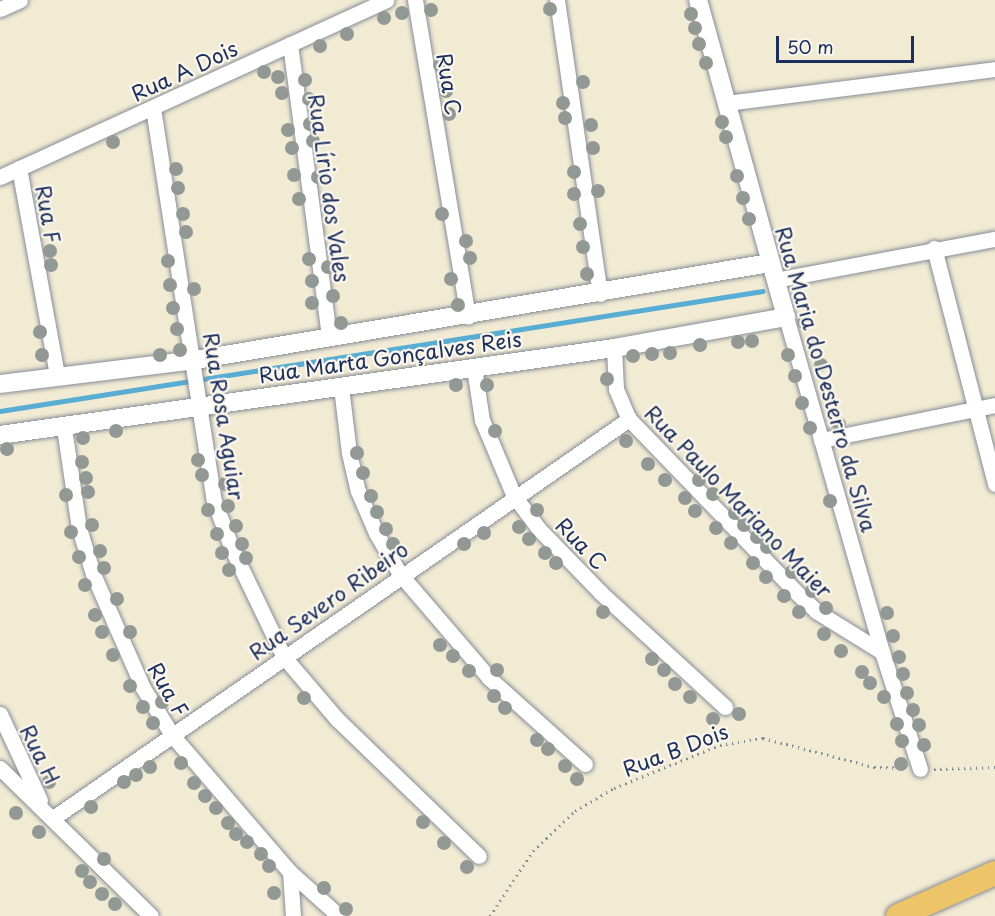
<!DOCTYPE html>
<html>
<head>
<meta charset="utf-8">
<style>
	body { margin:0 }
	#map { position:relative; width:995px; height:916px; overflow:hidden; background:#f2ebd3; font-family:"Playpen Sans",sans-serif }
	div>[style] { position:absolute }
	.stream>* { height:5px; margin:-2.5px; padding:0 2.5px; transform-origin:2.5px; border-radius:2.5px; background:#57add4 }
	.path>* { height:3px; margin-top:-1.5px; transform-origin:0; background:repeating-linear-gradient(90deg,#868d98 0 1.5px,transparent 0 6px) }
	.roads { filter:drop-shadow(0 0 2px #868d98) drop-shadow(0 0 2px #868d98) }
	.minor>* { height:15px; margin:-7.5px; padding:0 7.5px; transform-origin:7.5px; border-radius:7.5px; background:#fff }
	.tertiary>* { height:18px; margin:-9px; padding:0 9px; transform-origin:9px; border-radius:9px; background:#fff }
	.trunk>* { height:24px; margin:-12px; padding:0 12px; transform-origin:12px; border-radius:12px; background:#eec469 }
	.trees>* { width:14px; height:14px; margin:-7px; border-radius:50%; background:#929995 }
	span { translate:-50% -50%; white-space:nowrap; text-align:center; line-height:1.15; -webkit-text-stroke:4.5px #fbf7ec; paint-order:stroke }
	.street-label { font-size:21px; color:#1b2f5e }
	.scale { position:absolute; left:776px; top:36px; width:138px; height:27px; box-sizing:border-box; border:3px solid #1b2f5e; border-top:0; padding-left:8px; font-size:18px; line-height:21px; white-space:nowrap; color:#1b2f5e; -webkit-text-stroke:4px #fbf7ec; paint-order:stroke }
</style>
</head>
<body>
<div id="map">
	<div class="stream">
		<div style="left:0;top:411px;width:772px;rotate:-8.94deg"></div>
	</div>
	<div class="path">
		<div style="left:934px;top:769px;width:61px;rotate:-1.9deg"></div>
		<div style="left:490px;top:916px;width:78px;rotate:-56.5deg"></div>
		<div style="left:533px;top:851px;width:58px;rotate:-43.6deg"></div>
		<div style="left:575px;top:811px;width:45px;rotate:-30.5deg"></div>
		<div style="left:614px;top:788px;width:114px;rotate:-22.1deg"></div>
		<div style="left:720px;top:745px;width:44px;rotate:-9.2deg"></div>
		<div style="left:763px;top:738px;width:115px;rotate:14.6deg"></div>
		<div style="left:874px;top:767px;width:30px;rotate:2deg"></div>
	</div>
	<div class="roads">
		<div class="minor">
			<div style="left:415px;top:0;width:321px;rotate:80.5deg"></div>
			<div style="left:557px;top:0;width:297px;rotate:81.7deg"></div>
			<div style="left:0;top:9px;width:22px;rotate:-24deg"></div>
			<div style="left:290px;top:44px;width:295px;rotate:82.4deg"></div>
			<div style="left:726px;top:103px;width:271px;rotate:-7.2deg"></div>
			<div style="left:153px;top:108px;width:398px;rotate:81.2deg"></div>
			<div style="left:214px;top:501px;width:51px;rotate:69.4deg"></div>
			<div style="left:232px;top:549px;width:120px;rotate:64.3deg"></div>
			<div style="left:284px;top:657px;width:82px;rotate:49.5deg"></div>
			<div style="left:337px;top:719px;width:197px;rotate:44deg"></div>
			<div style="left:19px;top:168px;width:210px;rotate:79.6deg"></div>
			<div style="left:0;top:177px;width:425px;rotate:-24.6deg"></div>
			<div style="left:934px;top:248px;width:244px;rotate:75.5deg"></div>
			<div style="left:775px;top:280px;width:224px;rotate:-10.6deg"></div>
			<div style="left:786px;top:317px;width:348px;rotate:74deg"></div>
			<div style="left:882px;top:652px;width:123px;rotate:72deg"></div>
			<div style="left:614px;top:348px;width:41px;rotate:87.2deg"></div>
			<div style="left:616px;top:389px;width:33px;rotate:67deg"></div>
			<div style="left:629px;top:419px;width:243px;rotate:46deg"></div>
			<div style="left:798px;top:594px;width:25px;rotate:43deg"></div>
			<div style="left:816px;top:611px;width:78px;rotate:31.8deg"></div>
			<div style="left:474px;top:368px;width:53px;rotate:81.3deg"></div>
			<div style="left:482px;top:420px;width:82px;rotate:67.2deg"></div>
			<div style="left:514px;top:496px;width:41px;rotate:52.9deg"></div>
			<div style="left:539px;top:529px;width:88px;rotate:45.9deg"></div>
			<div style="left:600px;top:592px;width:170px;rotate:42.6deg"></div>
			<div style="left:341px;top:387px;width:66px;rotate:83.1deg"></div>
			<div style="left:349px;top:453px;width:39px;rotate:77deg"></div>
			<div style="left:358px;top:491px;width:46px;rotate:66.8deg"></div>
			<div style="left:376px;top:533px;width:48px;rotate:59.7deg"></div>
			<div style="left:400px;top:574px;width:137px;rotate:49.4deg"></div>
			<div style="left:489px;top:678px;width:129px;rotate:41.9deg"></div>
			<div style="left:64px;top:428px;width:101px;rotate:81.5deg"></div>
			<div style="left:79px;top:528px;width:48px;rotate:73.1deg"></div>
			<div style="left:93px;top:574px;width:124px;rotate:66.3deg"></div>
			<div style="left:143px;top:688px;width:55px;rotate:58.3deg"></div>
			<div style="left:172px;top:735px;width:181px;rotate:49.3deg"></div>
			<div style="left:290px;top:872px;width:66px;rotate:41.9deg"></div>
			<div style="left:821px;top:440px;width:177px;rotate:-11.4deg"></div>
			<div style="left:0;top:714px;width:95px;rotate:65.1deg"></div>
			<div style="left:0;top:768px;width:211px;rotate:44.4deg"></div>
			<div style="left:53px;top:818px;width:701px;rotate:-34.71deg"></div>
			<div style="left:290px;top:872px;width:44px;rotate:86.1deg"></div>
		</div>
		<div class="tertiary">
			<div style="left:0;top:384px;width:196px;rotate:-7deg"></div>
			<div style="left:195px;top:360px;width:583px;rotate:-9.58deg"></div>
			<div style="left:0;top:435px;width:620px;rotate:-8.06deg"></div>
			<div style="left:614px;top:348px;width:175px;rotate:-10.2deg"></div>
			<div style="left:786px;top:317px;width:329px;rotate:-105.5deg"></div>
		</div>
		<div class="trunk">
			<div style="left:898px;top:916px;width:106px;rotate:-23.9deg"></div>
		</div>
	</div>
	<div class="trees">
		<div style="left:550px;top:9px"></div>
		<div style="left:431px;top:10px"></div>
		<div style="left:402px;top:13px"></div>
		<div style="left:691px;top:14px"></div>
		<div style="left:384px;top:18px"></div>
		<div style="left:695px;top:28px"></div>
		<div style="left:347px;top:34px"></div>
		<div style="left:699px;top:44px"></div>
		<div style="left:320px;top:46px"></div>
		<div style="left:706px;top:63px"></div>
		<div style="left:440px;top:65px"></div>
		<div style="left:264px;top:72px"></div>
		<div style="left:278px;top:77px"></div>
		<div style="left:305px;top:80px"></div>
		<div style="left:583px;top:82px"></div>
		<div style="left:446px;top:91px"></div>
		<div style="left:282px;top:93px"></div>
		<div style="left:309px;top:99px"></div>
		<div style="left:563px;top:103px"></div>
		<div style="left:449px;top:114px"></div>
		<div style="left:565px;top:118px"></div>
		<div style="left:722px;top:122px"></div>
		<div style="left:310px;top:124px"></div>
		<div style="left:591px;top:125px"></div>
		<div style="left:288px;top:130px"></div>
		<div style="left:726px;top:137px"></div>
		<div style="left:313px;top:141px"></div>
		<div style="left:113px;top:142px"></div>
		<div style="left:292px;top:148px"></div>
		<div style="left:593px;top:148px"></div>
		<div style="left:176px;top:169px"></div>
		<div style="left:574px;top:172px"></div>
		<div style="left:294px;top:175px"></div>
		<div style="left:737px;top:176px"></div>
		<div style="left:318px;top:177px"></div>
		<div style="left:178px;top:188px"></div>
		<div style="left:598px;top:191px"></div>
		<div style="left:574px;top:194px"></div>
		<div style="left:42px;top:198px"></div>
		<div style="left:743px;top:198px"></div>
		<div style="left:299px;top:199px"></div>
		<div style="left:183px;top:214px"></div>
		<div style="left:442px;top:214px"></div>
		<div style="left:749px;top:219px"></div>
		<div style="left:580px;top:224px"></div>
		<div style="left:186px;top:232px"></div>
		<div style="left:466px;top:241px"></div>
		<div style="left:583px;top:247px"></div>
		<div style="left:50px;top:251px"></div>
		<div style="left:470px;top:258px"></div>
		<div style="left:309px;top:259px"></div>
		<div style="left:168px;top:261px"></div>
		<div style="left:51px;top:265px"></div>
		<div style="left:328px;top:267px"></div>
		<div style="left:587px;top:274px"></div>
		<div style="left:451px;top:279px"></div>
		<div style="left:312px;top:281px"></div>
		<div style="left:170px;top:285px"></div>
		<div style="left:194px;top:289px"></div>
		<div style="left:333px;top:296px"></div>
		<div style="left:312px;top:303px"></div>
		<div style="left:458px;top:305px"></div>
		<div style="left:173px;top:308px"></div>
		<div style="left:804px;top:322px"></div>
		<div style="left:341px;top:323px"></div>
		<div style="left:177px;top:329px"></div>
		<div style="left:40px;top:332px"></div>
		<div style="left:752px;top:341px"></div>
		<div style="left:738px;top:342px"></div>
		<div style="left:813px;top:343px"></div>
		<div style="left:700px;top:345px"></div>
		<div style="left:180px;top:350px"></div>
		<div style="left:670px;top:353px"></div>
		<div style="left:652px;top:354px"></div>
		<div style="left:42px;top:355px"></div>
		<div style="left:160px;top:355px"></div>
		<div style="left:788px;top:355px"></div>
		<div style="left:633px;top:356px"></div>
		<div style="left:821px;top:365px"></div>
		<div style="left:795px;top:376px"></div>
		<div style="left:607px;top:379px"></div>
		<div style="left:456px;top:385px"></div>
		<div style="left:487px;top:385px"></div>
		<div style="left:802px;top:403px"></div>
		<div style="left:839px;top:424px"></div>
		<div style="left:810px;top:428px"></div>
		<div style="left:116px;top:431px"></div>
		<div style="left:495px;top:431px"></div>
		<div style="left:83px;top:438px"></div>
		<div style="left:626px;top:441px"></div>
		<div style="left:7px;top:449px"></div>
		<div style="left:357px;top:453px"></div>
		<div style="left:198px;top:460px"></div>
		<div style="left:82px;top:462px"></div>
		<div style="left:648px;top:464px"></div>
		<div style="left:363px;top:473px"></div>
		<div style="left:202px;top:475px"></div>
		<div style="left:86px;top:478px"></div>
		<div style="left:665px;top:480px"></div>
		<div style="left:699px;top:480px"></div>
		<div style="left:225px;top:484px"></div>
		<div style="left:88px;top:492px"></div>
		<div style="left:713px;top:494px"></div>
		<div style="left:66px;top:495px"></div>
		<div style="left:371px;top:496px"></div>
		<div style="left:685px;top:498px"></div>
		<div style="left:830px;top:501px"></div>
		<div style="left:228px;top:506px"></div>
		<div style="left:208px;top:510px"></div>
		<div style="left:537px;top:510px"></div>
		<div style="left:695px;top:511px"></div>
		<div style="left:377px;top:512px"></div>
		<div style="left:735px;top:513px"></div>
		<div style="left:92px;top:525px"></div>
		<div style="left:744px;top:525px"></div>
		<div style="left:236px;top:526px"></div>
		<div style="left:519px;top:527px"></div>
		<div style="left:716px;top:528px"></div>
		<div style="left:386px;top:529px"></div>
		<div style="left:71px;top:532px"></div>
		<div style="left:484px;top:533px"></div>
		<div style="left:217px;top:534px"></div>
		<div style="left:757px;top:537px"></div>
		<div style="left:529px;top:539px"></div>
		<div style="left:731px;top:543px"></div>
		<div style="left:242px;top:544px"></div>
		<div style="left:393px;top:544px"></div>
		<div style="left:464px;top:544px"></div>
		<div style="left:767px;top:547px"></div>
		<div style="left:100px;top:551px"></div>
		<div style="left:222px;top:553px"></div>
		<div style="left:545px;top:553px"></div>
		<div style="left:79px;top:557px"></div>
		<div style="left:246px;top:558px"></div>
		<div style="left:556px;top:563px"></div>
		<div style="left:753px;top:563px"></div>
		<div style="left:104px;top:568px"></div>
		<div style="left:229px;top:570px"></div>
		<div style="left:792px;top:572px"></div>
		<div style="left:766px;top:577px"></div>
		<div style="left:85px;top:585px"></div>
		<div style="left:812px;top:591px"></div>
		<div style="left:784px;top:596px"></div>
		<div style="left:117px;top:599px"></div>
		<div style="left:826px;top:608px"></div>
		<div style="left:603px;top:612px"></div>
		<div style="left:799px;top:612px"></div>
		<div style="left:887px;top:613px"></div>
		<div style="left:95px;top:615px"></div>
		<div style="left:102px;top:632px"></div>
		<div style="left:130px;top:632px"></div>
		<div style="left:824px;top:634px"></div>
		<div style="left:893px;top:636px"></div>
		<div style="left:440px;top:645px"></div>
		<div style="left:266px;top:648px"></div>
		<div style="left:841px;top:651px"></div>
		<div style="left:113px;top:655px"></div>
		<div style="left:453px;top:656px"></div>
		<div style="left:899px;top:657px"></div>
		<div style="left:652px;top:659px"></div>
		<div style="left:497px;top:670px"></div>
		<div style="left:664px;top:670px"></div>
		<div style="left:469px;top:671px"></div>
		<div style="left:862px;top:672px"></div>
		<div style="left:903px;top:674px"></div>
		<div style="left:870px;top:683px"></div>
		<div style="left:675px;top:684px"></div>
		<div style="left:130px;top:686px"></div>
		<div style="left:907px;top:693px"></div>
		<div style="left:494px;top:696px"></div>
		<div style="left:690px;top:697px"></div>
		<div style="left:884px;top:697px"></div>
		<div style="left:304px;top:698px"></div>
		<div style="left:162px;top:702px"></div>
		<div style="left:143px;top:707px"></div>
		<div style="left:505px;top:708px"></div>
		<div style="left:913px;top:710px"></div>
		<div style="left:739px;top:714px"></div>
		<div style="left:713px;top:719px"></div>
		<div style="left:153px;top:723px"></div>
		<div style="left:897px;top:724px"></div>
		<div style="left:919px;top:725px"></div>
		<div style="left:537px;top:740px"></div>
		<div style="left:902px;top:741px"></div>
		<div style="left:924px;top:745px"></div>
		<div style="left:548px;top:749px"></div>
		<div style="left:181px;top:763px"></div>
		<div style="left:901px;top:764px"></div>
		<div style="left:565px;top:766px"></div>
		<div style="left:150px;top:767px"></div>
		<div style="left:136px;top:775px"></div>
		<div style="left:577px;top:779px"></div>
		<div style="left:49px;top:782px"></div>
		<div style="left:124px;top:782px"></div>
		<div style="left:194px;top:783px"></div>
		<div style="left:205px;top:796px"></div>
		<div style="left:91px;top:807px"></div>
		<div style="left:216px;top:808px"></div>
		<div style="left:16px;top:813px"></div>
		<div style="left:423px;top:822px"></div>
		<div style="left:228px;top:823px"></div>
		<div style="left:39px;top:832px"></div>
		<div style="left:236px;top:834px"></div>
		<div style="left:247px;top:842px"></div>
		<div style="left:444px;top:843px"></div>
		<div style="left:261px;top:854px"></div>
		<div style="left:104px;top:859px"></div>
		<div style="left:269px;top:866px"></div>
		<div style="left:467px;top:867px"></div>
		<div style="left:82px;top:871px"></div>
		<div style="left:90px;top:882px"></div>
		<div style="left:324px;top:888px"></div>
		<div style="left:274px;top:893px"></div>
		<div style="left:102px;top:894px"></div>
		<div style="left:115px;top:904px"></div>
		<div style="left:346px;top:909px"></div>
	</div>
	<div class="street-label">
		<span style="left:184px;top:70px;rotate:-25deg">Rua A Dois</span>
		<span style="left:450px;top:84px;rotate:81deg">Rua C</span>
		<span style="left:330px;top:188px;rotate:82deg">Rua Lírio dos Vales</span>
		<span style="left:49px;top:214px;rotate:80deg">Rua F</span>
		<span style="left:390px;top:356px;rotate:-8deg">Rua Marta Gonçalves Reis</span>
		<span style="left:827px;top:379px;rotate:74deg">Rua Maria do Desterro da Silva</span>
		<span style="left:225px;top:416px;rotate:81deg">Rua Rosa Aguiar</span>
		<span style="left:739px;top:501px;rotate:46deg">Rua Paulo Mariano Maier</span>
		<span style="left:582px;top:543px;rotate:46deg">Rua C</span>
		<span style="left:328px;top:600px;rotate:-35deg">Rua Severo Ribeiro</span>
		<span style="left:169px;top:689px;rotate:60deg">Rua F</span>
		<span style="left:675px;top:749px;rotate:-21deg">Rua B Dois</span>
		<span style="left:41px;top:754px;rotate:64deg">Rua H</span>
	</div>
	<div class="scale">50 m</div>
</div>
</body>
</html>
